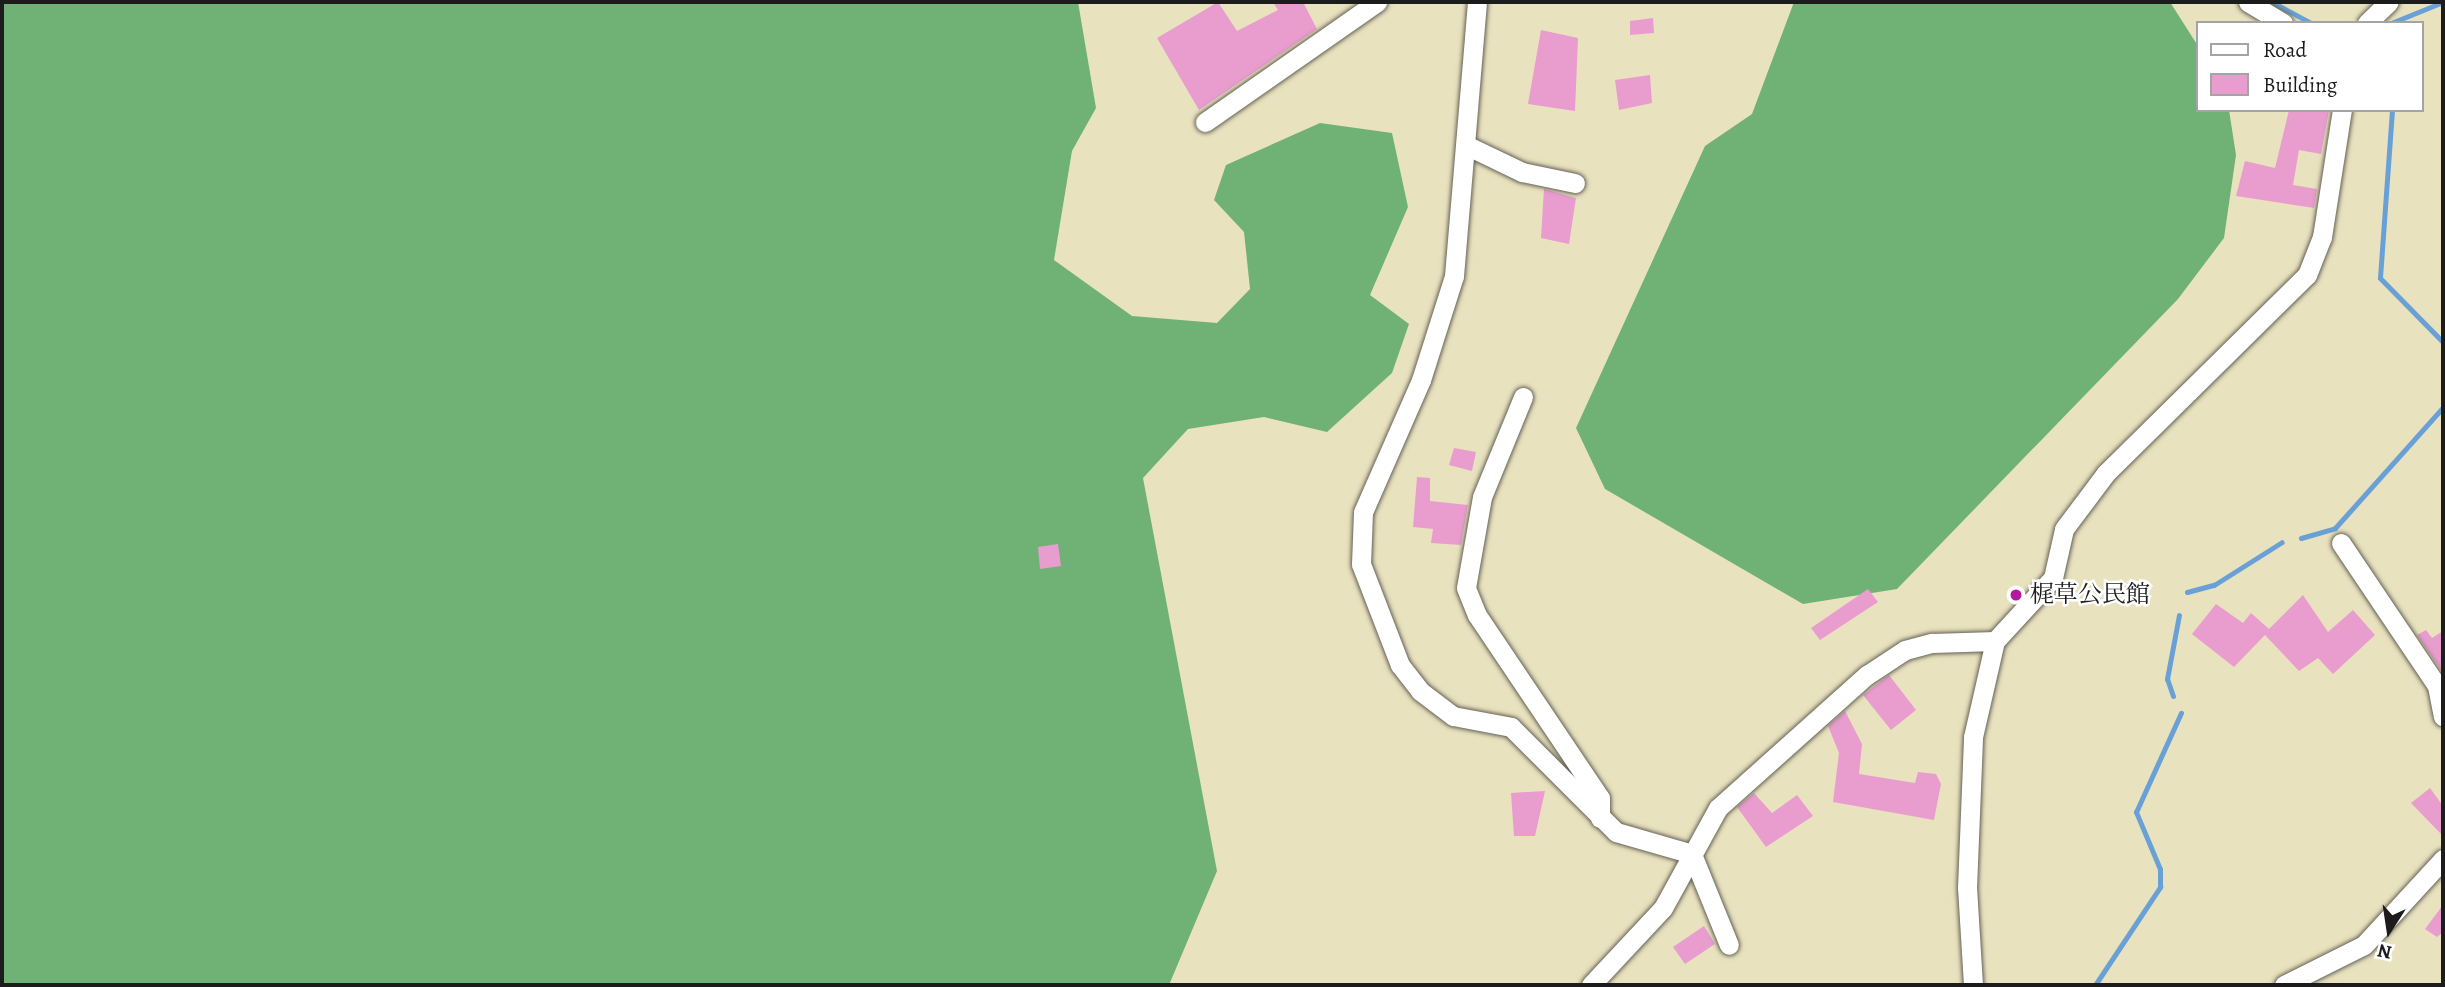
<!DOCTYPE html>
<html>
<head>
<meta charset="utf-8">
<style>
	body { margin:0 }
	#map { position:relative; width:2445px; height:987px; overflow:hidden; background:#e9e2bf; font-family:Alegreya,"Noto Serif JP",serif }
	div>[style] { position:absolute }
	.forest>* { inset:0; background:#70b276 }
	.stream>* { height:5px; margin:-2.5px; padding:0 2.5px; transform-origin:2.5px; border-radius:2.5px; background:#69a1d7 }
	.building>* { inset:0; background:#e89dce }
	.roads { filter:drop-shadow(0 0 2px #646155) drop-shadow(0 0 2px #646155) }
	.minor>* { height:19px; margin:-9.5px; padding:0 9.5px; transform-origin:9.5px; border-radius:9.5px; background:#fff }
	.dots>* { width:19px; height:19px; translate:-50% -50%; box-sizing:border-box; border:4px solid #fff; border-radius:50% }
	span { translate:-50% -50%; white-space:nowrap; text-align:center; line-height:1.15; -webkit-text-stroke:5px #fff; paint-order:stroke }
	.poi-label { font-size:24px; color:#1c1c1c }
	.left { translate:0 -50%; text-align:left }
	.frame { position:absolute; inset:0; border:4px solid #1c1c1c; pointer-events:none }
	.legend { position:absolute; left:2196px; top:21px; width:228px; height:91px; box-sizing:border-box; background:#fff; border:2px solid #a4a4a4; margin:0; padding:9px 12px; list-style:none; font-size:21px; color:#1c1c1c }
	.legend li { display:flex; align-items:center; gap:14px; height:35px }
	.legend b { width:35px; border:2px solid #a4a4a4 }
	.north { position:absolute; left:2354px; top:896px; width:70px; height:70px; -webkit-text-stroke:5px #fff; paint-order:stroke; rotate:192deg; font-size:19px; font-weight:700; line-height:28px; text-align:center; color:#1c1c1c }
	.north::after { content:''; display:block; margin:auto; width:24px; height:32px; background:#1c1c1c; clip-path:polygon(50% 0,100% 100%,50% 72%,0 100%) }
</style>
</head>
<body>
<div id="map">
	<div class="forest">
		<div style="clip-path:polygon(2px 2px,1078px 2px,1096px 108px,1072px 151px,1054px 260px,1132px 316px,1217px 323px,1250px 289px,1244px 232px,1214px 200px,1226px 165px,1320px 123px,1392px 133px,1408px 207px,1370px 295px,1409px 324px,1392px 373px,1327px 432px,1264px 417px,1188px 429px,1143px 478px,1217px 871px,1169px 985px,2px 985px)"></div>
		<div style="clip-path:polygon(1794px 2px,2170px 2px,2198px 46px,2198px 110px,2229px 110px,2236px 155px,2224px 238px,2178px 299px,1897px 589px,1803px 604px,1605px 489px,1576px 428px,1705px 146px,1752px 114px)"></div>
	</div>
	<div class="stream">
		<div style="left:2272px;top:2px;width:44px;rotate:28.3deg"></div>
		<div style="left:2391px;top:23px;width:56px;rotate:-22deg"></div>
		<div style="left:2392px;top:110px;width:168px;rotate:94.1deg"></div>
		<div style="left:2380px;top:278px;width:90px;rotate:45.5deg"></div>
		<div style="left:2301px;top:538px;width:35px;rotate:-16deg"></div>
		<div style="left:2335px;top:528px;width:162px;rotate:-48.2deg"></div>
		<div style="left:2187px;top:592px;width:28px;rotate:-15deg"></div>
		<div style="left:2214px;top:585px;width:80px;rotate:-32.3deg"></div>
		<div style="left:2173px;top:696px;width:18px;rotate:-109deg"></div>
		<div style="left:2167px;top:679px;width:65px;rotate:-79.4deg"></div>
		<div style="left:2095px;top:985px;width:118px;rotate:-56.4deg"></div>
		<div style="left:2160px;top:887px;width:18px;rotate:-90deg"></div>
		<div style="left:2160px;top:869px;width:62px;rotate:-112.8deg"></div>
		<div style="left:2136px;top:812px;width:109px;rotate:-65.6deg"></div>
	</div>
	<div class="building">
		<div style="clip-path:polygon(1218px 2px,1237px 31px,1278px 10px,1273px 2px,1303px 2px,1317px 29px,1199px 110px,1157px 38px)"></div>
		<div style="clip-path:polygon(1653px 18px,1654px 33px,1630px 35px,1630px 21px)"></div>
		<div style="clip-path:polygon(1541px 30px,1578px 38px,1575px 111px,1528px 104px)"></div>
		<div style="clip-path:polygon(1650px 75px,1652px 103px,1619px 110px,1615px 80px)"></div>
		<div style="clip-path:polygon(2289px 110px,2329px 110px,2321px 154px,2299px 150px,2293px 185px,2317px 189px,2314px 208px,2236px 196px,2245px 161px,2275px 168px)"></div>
		<div style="clip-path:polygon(1544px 189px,1576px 198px,1569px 244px,1541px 238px)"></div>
		<div style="clip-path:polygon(1454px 448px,1476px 452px,1472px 471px,1449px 465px)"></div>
		<div style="clip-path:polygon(1417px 477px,1430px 478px,1430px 501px,1468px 505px,1461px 545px,1431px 543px,1433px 529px,1413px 527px)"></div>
		<div style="clip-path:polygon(1058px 544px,1061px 566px,1040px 569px,1038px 547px)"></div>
		<div style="clip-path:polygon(1868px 589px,1878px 602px,1820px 640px,1811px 628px)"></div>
		<div style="clip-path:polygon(2303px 595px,2328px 632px,2353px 610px,2375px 635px,2333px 674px,2318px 658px,2299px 671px,2265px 635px,2234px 667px,2192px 634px,2216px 604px,2243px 623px,2251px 613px,2269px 629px)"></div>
		<div style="clip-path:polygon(2426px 630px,2432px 638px,2443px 631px,2443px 673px,2417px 635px)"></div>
		<div style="clip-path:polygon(1889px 675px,1916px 710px,1891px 730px,1863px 695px)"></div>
		<div style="clip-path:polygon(1845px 711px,1862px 744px,1859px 774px,1915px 783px,1918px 772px,1936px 774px,1941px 784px,1934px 820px,1833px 802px,1839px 753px,1828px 726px)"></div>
		<div style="clip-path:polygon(2430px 788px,2443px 806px,2443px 836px,2411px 803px)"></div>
		<div style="clip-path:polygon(1545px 791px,1535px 836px,1514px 836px,1511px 793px)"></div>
		<div style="clip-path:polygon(1754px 793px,1772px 813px,1797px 795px,1813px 816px,1766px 847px,1737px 807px)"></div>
		<div style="clip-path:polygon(2443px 905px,2443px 932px,2437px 937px,2425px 929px)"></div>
		<div style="clip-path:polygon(1704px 926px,1715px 944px,1685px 964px,1673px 947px)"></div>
	</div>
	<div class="roads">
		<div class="minor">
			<div style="left:1477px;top:2px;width:275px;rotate:94.8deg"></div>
			<div style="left:1454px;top:276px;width:109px;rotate:107.6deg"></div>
			<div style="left:1421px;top:380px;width:144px;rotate:113.7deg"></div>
			<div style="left:1363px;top:512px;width:52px;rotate:92.2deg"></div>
			<div style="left:1361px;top:564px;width:108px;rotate:68.9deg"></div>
			<div style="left:1400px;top:665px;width:33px;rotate:52deg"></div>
			<div style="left:1420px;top:691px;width:41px;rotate:37.1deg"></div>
			<div style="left:1453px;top:716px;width:59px;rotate:10.7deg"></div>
			<div style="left:1511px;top:727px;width:148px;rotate:45deg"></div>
			<div style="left:1616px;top:832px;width:79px;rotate:16.1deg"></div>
			<div style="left:1692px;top:854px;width:98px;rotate:67.9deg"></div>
			<div style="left:2248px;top:2px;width:41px;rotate:31deg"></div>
			<div style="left:2367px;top:23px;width:30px;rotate:-44deg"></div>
			<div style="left:1205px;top:122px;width:210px;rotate:-34.9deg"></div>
			<div style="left:1470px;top:147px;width:58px;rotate:25.7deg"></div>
			<div style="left:1522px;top:172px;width:54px;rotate:11.7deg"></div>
			<div style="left:1523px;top:397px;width:108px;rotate:112.3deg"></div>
			<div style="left:1482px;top:497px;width:92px;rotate:100deg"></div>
			<div style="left:1466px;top:588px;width:29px;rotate:68deg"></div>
			<div style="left:1477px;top:615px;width:220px;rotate:56.1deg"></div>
			<div style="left:1600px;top:798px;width:20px;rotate:90deg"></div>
			<div style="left:2341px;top:543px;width:172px;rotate:56.1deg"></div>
			<div style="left:2437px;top:686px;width:31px;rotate:79deg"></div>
			<div style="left:1591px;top:985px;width:105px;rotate:-46.9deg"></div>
			<div style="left:1663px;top:908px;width:114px;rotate:-61.2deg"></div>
			<div style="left:1718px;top:808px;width:200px;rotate:-41.8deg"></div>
			<div style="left:1867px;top:675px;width:45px;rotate:-33.3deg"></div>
			<div style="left:1905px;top:650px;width:28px;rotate:-15deg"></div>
			<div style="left:1932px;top:643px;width:63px;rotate:-1.8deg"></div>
			<div style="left:1973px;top:985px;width:97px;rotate:-93.5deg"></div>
			<div style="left:1967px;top:888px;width:151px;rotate:-87.7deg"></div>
			<div style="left:1973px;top:737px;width:98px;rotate:-77.1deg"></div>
			<div style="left:1995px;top:641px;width:86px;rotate:-47.4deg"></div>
			<div style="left:2053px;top:578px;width:50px;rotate:-77.3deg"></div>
			<div style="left:2064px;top:529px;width:70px;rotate:-53.1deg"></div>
			<div style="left:2106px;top:473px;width:282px;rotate:-44.6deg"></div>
			<div style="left:2307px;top:275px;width:41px;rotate:-68.5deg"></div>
			<div style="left:2322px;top:237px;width:129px;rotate:-81.1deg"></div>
			<div style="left:2284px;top:985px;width:89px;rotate:-26.6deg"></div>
			<div style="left:2364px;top:945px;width:117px;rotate:-47.4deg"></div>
		</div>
	</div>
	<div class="dots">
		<div style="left:2016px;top:595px;background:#b5179e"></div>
	</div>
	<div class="poi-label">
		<span class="left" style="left:2030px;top:595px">梶草公民館</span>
	</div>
	<div class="frame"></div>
	<ul class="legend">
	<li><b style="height:9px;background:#fff"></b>Road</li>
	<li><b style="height:19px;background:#e89dce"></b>Building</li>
	</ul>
	<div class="north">N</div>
</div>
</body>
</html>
